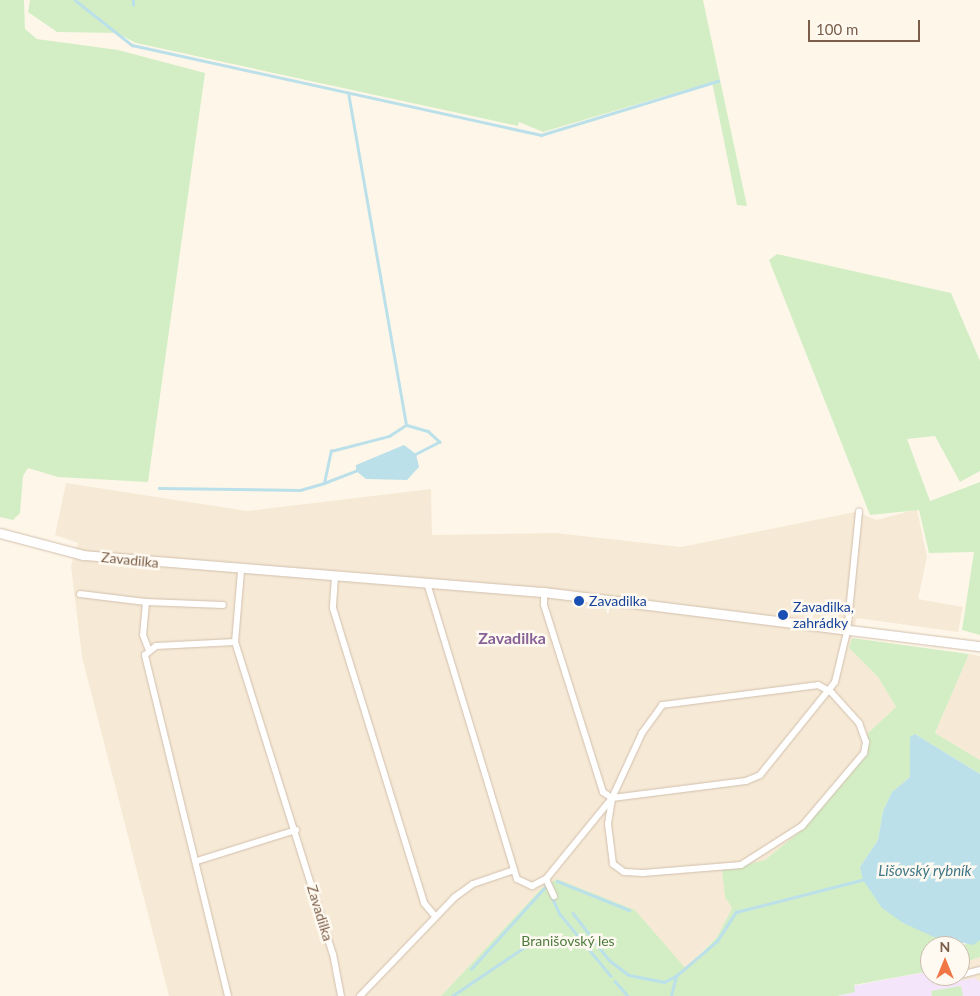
<!DOCTYPE html>
<html>
<head>
<meta charset="utf-8">
<style>
	body { margin:0 }
	#map { position:relative; width:980px; height:996px; overflow:hidden; background:#fef7e9; font-family:Lato,sans-serif }
	div>[style] { position:absolute }
	.residential>* { inset:0; background:#f6ead6 }
	.education>* { inset:0; background:#f4e5fb }
	.green>* { inset:0; background:#d3eec5 }
	.water>* { inset:0; background:#bbe0ea }
	.stream>* { height:2.5px; margin:-1.25px; padding:0 1.25px; transform-origin:1.25px; border-radius:1.25px; background:#bbe0ea }
	.roads { filter:drop-shadow(0 0 1px #d2bfad) drop-shadow(0 0 1px #d2bfad) }
	.street>* { height:6px; margin:-3px; padding:0 3px; transform-origin:3px; border-radius:3px; background:#fff }
	.secondary>* { height:9px; margin:-4.5px; padding:0 4.5px; transform-origin:4.5px; border-radius:4.5px; background:#fff }
	.dots>* { width:14px; height:14px; translate:-50% -50%; box-sizing:border-box; border:2px solid #fffaf1; border-radius:50% }
	span { translate:-50% -50%; white-space:nowrap; text-align:center; line-height:1.15; -webkit-text-stroke:5px #fffaf1; paint-order:stroke }
	.street-label { font-size:14px; color:#7b5e49 }
	.transit-label { font-size:14px; color:#164399 }
	.left { translate:0 -50%; text-align:left }
	.park-label { font-size:14px; color:#4c7b3d }
	.water-label { font-size:15px; color:#3e7788; font-style:italic }
	.quarter-label { font-size:16px; color:#886297; font-weight:700 }
	.north { position:absolute; left:920px; top:936px; width:50px; height:50px; box-sizing:border-box; background:#fffaf1; border:1px solid #cabcae; border-radius:50%; rotate:0deg; font-size:14px; font-weight:700; line-height:20px; text-align:center; color:#7b5e49 }
	.north::after { content:''; display:block; margin:auto; width:18px; height:22px; background:#f07646; clip-path:polygon(50% 0,100% 100%,50% 72%,0 100%) }
	.scale { position:absolute; left:808px; top:20px; width:112px; height:22px; box-sizing:border-box; border:2px solid #7b5e49; border-top:0; padding-left:6px; font-size:15px; line-height:18px; white-space:nowrap; color:#7b5e49; -webkit-text-stroke:4px #fffaf1; paint-order:stroke }
</style>
</head>
<body>
<div id="map">
	<div class="residential">
		<div style="clip-path:polygon(66px 483px,247px 511px,431px 489px,432px 535px,556px 533px,681px 547px,855px 512px,877px 520px,917px 509px,927px 557px,918px 599px,963px 607px,958px 632px,857px 618px,849px 648px,878px 677px,896px 707px,868px 733px,864px 758px,804px 828px,765px 860px,743px 867px,725px 897px,732px 908px,717px 937px,685px 969px,542px 888px,441px 996px,169px 996px,82px 657px,71px 566px,78px 543px,55px 535px)"></div>
		<div style="clip-path:polygon(969px 654px,980px 656px,980px 760px,935px 733px)"></div>
		<div style="clip-path:polygon(980px 957px,980px 982px,975px 978px,935px 985px,933px 976px,960px 976px,960px 964px)"></div>
	</div>
	<div class="education">
		<div style="clip-path:polygon(930px 971px,935px 985px,975px 978px,980px 982px,980px 996px,837px 996px,854px 992px,853px 986px)"></div>
	</div>
	<div class="green">
		<div style="clip-path:polygon(0 0,24px 0,25px 29px,37px 39px,118px 50px,205px 73px,148px 482px,58px 477px,28px 468px,23px 476px,20px 513px,13px 520px,0 517px)"></div>
		<div style="clip-path:polygon(30px 0,703px 0,747px 206px,737px 205px,712px 82px,543px 132px,519px 122px,518px 126px,136px 43px,117px 33px,57px 32px,28px 12px)"></div>
		<div style="clip-path:polygon(777px 254px,951px 293px,980px 361px,980px 471px,960px 482px,935px 436px,907px 439px,930px 501px,980px 482px,980px 635px,962px 630px,974px 552px,929px 553px,919px 510px,870px 515px,769px 260px)"></div>
		<div style="clip-path:polygon(852px 638px,969px 654px,935px 733px,980px 760px,980px 774px,915px 734px,910px 777px,892px 792px,883px 811px,878px 840px,860px 867px,903px 923px,963px 945px,980px 940px,980px 957px,960px 964px,960px 946px,930px 946px,930px 971px,854px 985px,855px 992px,837px 996px,441px 996px,542px 888px,557px 879px,635px 910px,686px 969px,717px 937px,732px 908px,725px 897px,722px 870px,765px 860px,804px 828px,864px 758px,868px 733px,896px 707px,878px 677px,849px 648px)"></div>
		<div style="clip-path:polygon(961px 986px,963px 996px,932px 996px,931px 991px)"></div>
	</div>
	<div class="water">
		<div style="clip-path:polygon(404px 445px,416px 454px,419px 467px,407px 480px,366px 479px,356px 471px,356px 465px)"></div>
		<div style="clip-path:polygon(915px 734px,980px 774px,980px 940px,973px 945px,934px 937px,903px 923px,882px 908px,863px 880px,860px 867px,878px 840px,883px 811px,892px 792px,910px 777px,910px 737px)"></div>
	</div>
	<div class="stream">
		<div style="left:75px;top:0;width:73px;rotate:38.3deg"></div>
		<div style="left:132px;top:45px;width:419px;rotate:12.4deg"></div>
		<div style="left:541px;top:135px;width:185px;rotate:-17deg"></div>
		<div style="left:133px;top:5px;width:5px;rotate:-90deg"></div>
		<div style="left:407px;top:425px;width:22px;rotate:16deg"></div>
		<div style="left:428px;top:431px;width:16px;rotate:43deg"></div>
		<div style="left:440px;top:442px;width:27px;rotate:153deg"></div>
		<div style="left:324px;top:483px;width:34px;rotate:-21deg"></div>
		<div style="left:159px;top:488px;width:141px;rotate:0.8deg"></div>
		<div style="left:300px;top:490px;width:25px;rotate:-16deg"></div>
		<div style="left:324px;top:483px;width:33px;rotate:-78deg"></div>
		<div style="left:331px;top:451px;width:60px;rotate:-14.5deg"></div>
		<div style="left:389px;top:436px;width:20px;rotate:-33deg"></div>
		<div style="left:406px;top:425px;width:337px;rotate:-99.9deg"></div>
		<div style="left:557px;top:881px;width:78px;rotate:21.9deg"></div>
		<div style="left:552px;top:897px;width:19px;rotate:65deg"></div>
		<div style="left:560px;top:914px;width:80px;rotate:50.6deg"></div>
		<div style="left:573px;top:913px;width:59px;rotate:52.5deg"></div>
		<div style="left:609px;top:960px;width:25px;rotate:37deg"></div>
		<div style="left:629px;top:975px;width:36px;rotate:11deg"></div>
		<div style="left:664px;top:982px;width:13px;rotate:-27deg"></div>
		<div style="left:471px;top:969px;width:110px;rotate:-47.9deg"></div>
		<div style="left:615px;top:981px;width:20px;rotate:49deg"></div>
		<div style="left:452px;top:996px;width:100px;rotate:-34deg"></div>
		<div style="left:671px;top:996px;width:21px;rotate:-76deg"></div>
		<div style="left:676px;top:976px;width:54px;rotate:-40.5deg"></div>
		<div style="left:717px;top:941px;width:35px;rotate:-57deg"></div>
		<div style="left:736px;top:912px;width:133px;rotate:-14.3deg"></div>
	</div>
	<div class="roads">
		<div class="street">
			<div style="left:241px;top:571px;width:71px;rotate:94.8deg"></div>
			<div style="left:235px;top:642px;width:327px;rotate:72.6deg"></div>
			<div style="left:333px;top:954px;width:43px;rotate:79.2deg"></div>
			<div style="left:335px;top:577px;width:31px;rotate:94deg"></div>
			<div style="left:333px;top:608px;width:38px;rotate:73deg"></div>
			<div style="left:344px;top:644px;width:271px;rotate:72.8deg"></div>
			<div style="left:424px;top:903px;width:17px;rotate:50deg"></div>
			<div style="left:427px;top:583px;width:309px;rotate:73.1deg"></div>
			<div style="left:517px;top:879px;width:17px;rotate:25deg"></div>
			<div style="left:532px;top:886px;width:16px;rotate:-27deg"></div>
			<div style="left:546px;top:879px;width:104px;rotate:-50.8deg"></div>
			<div style="left:612px;top:798px;width:135px;rotate:-7.2deg"></div>
			<div style="left:746px;top:781px;width:15px;rotate:-23deg"></div>
			<div style="left:760px;top:775px;width:119px;rotate:-51.1deg"></div>
			<div style="left:835px;top:682px;width:51px;rotate:-76.5deg"></div>
			<div style="left:847px;top:632px;width:121px;rotate:-84.3deg"></div>
			<div style="left:544px;top:592px;width:13px;rotate:90deg"></div>
			<div style="left:544px;top:605px;width:196px;rotate:72.5deg"></div>
			<div style="left:603px;top:792px;width:11px;rotate:34deg"></div>
			<div style="left:80px;top:594px;width:66px;rotate:6.9deg"></div>
			<div style="left:146px;top:602px;width:77px;rotate:2.2deg"></div>
			<div style="left:146px;top:602px;width:33px;rotate:95deg"></div>
			<div style="left:143px;top:635px;width:14px;rotate:69deg"></div>
			<div style="left:818px;top:685px;width:15px;rotate:28deg"></div>
			<div style="left:831px;top:692px;width:42px;rotate:47.9deg"></div>
			<div style="left:859px;top:723px;width:20px;rotate:70deg"></div>
			<div style="left:866px;top:742px;width:11px;rotate:100deg"></div>
			<div style="left:864px;top:753px;width:96px;rotate:130.3deg"></div>
			<div style="left:802px;top:826px;width:72px;rotate:147.4deg"></div>
			<div style="left:741px;top:865px;width:98px;rotate:175.3deg"></div>
			<div style="left:643px;top:873px;width:19px;rotate:-177deg"></div>
			<div style="left:624px;top:872px;width:14px;rotate:-144deg"></div>
			<div style="left:613px;top:864px;width:40px;rotate:-97.1deg"></div>
			<div style="left:608px;top:824px;width:26px;rotate:-81deg"></div>
			<div style="left:612px;top:798px;width:72px;rotate:-65.2deg"></div>
			<div style="left:642px;top:733px;width:34px;rotate:-54deg"></div>
			<div style="left:662px;top:705px;width:157px;rotate:-7.3deg"></div>
			<div style="left:197px;top:861px;width:104px;rotate:-17.4deg"></div>
			<div style="left:546px;top:879px;width:19px;rotate:65deg"></div>
			<div style="left:960px;top:975px;width:21px;rotate:-14deg"></div>
			<div style="left:938px;top:978px;width:14px;rotate:-8deg"></div>
			<div style="left:228px;top:996px;width:351px;rotate:-103.7deg"></div>
			<div style="left:145px;top:655px;width:14px;rotate:-39deg"></div>
			<div style="left:156px;top:646px;width:79px;rotate:-2.9deg"></div>
			<div style="left:360px;top:996px;width:137px;rotate:-46.2deg"></div>
			<div style="left:455px;top:897px;width:22px;rotate:-36deg"></div>
			<div style="left:473px;top:884px;width:43px;rotate:-18.9deg"></div>
		</div>
		<div class="secondary">
			<div style="left:0;top:533px;width:86px;rotate:14.8deg"></div>
			<div style="left:83px;top:555px;width:462px;rotate:4.6deg"></div>
			<div style="left:544px;top:592px;width:439px;rotate:7.1deg"></div>
		</div>
	</div>
	<div class="dots">
		<div style="left:579px;top:601px;background:#1a4fb4"></div>
		<div style="left:783px;top:615px;background:#1a4fb4"></div>
	</div>
	<div class="street-label">
		<span style="left:130px;top:560px;rotate:6deg">Zavadilka</span>
		<span style="left:320px;top:913px;rotate:73deg">Zavadilka</span>
	</div>
	<div class="transit-label">
		<span class="left" style="left:589px;top:601px">Zavadilka</span>
		<span class="left" style="left:793px;top:615px">Zavadilka,<br>zahrádky</span>
	</div>
	<div class="park-label">
		<span style="left:568px;top:941px">Branišovský les</span>
	</div>
	<div class="water-label">
		<span style="left:925px;top:871px">Lišovský rybník</span>
	</div>
	<div class="quarter-label">
		<span style="left:512px;top:638px">Zavadilka</span>
	</div>
	<div class="north">N</div>
	<div class="scale">100 m</div>
</div>
</body>
</html>
